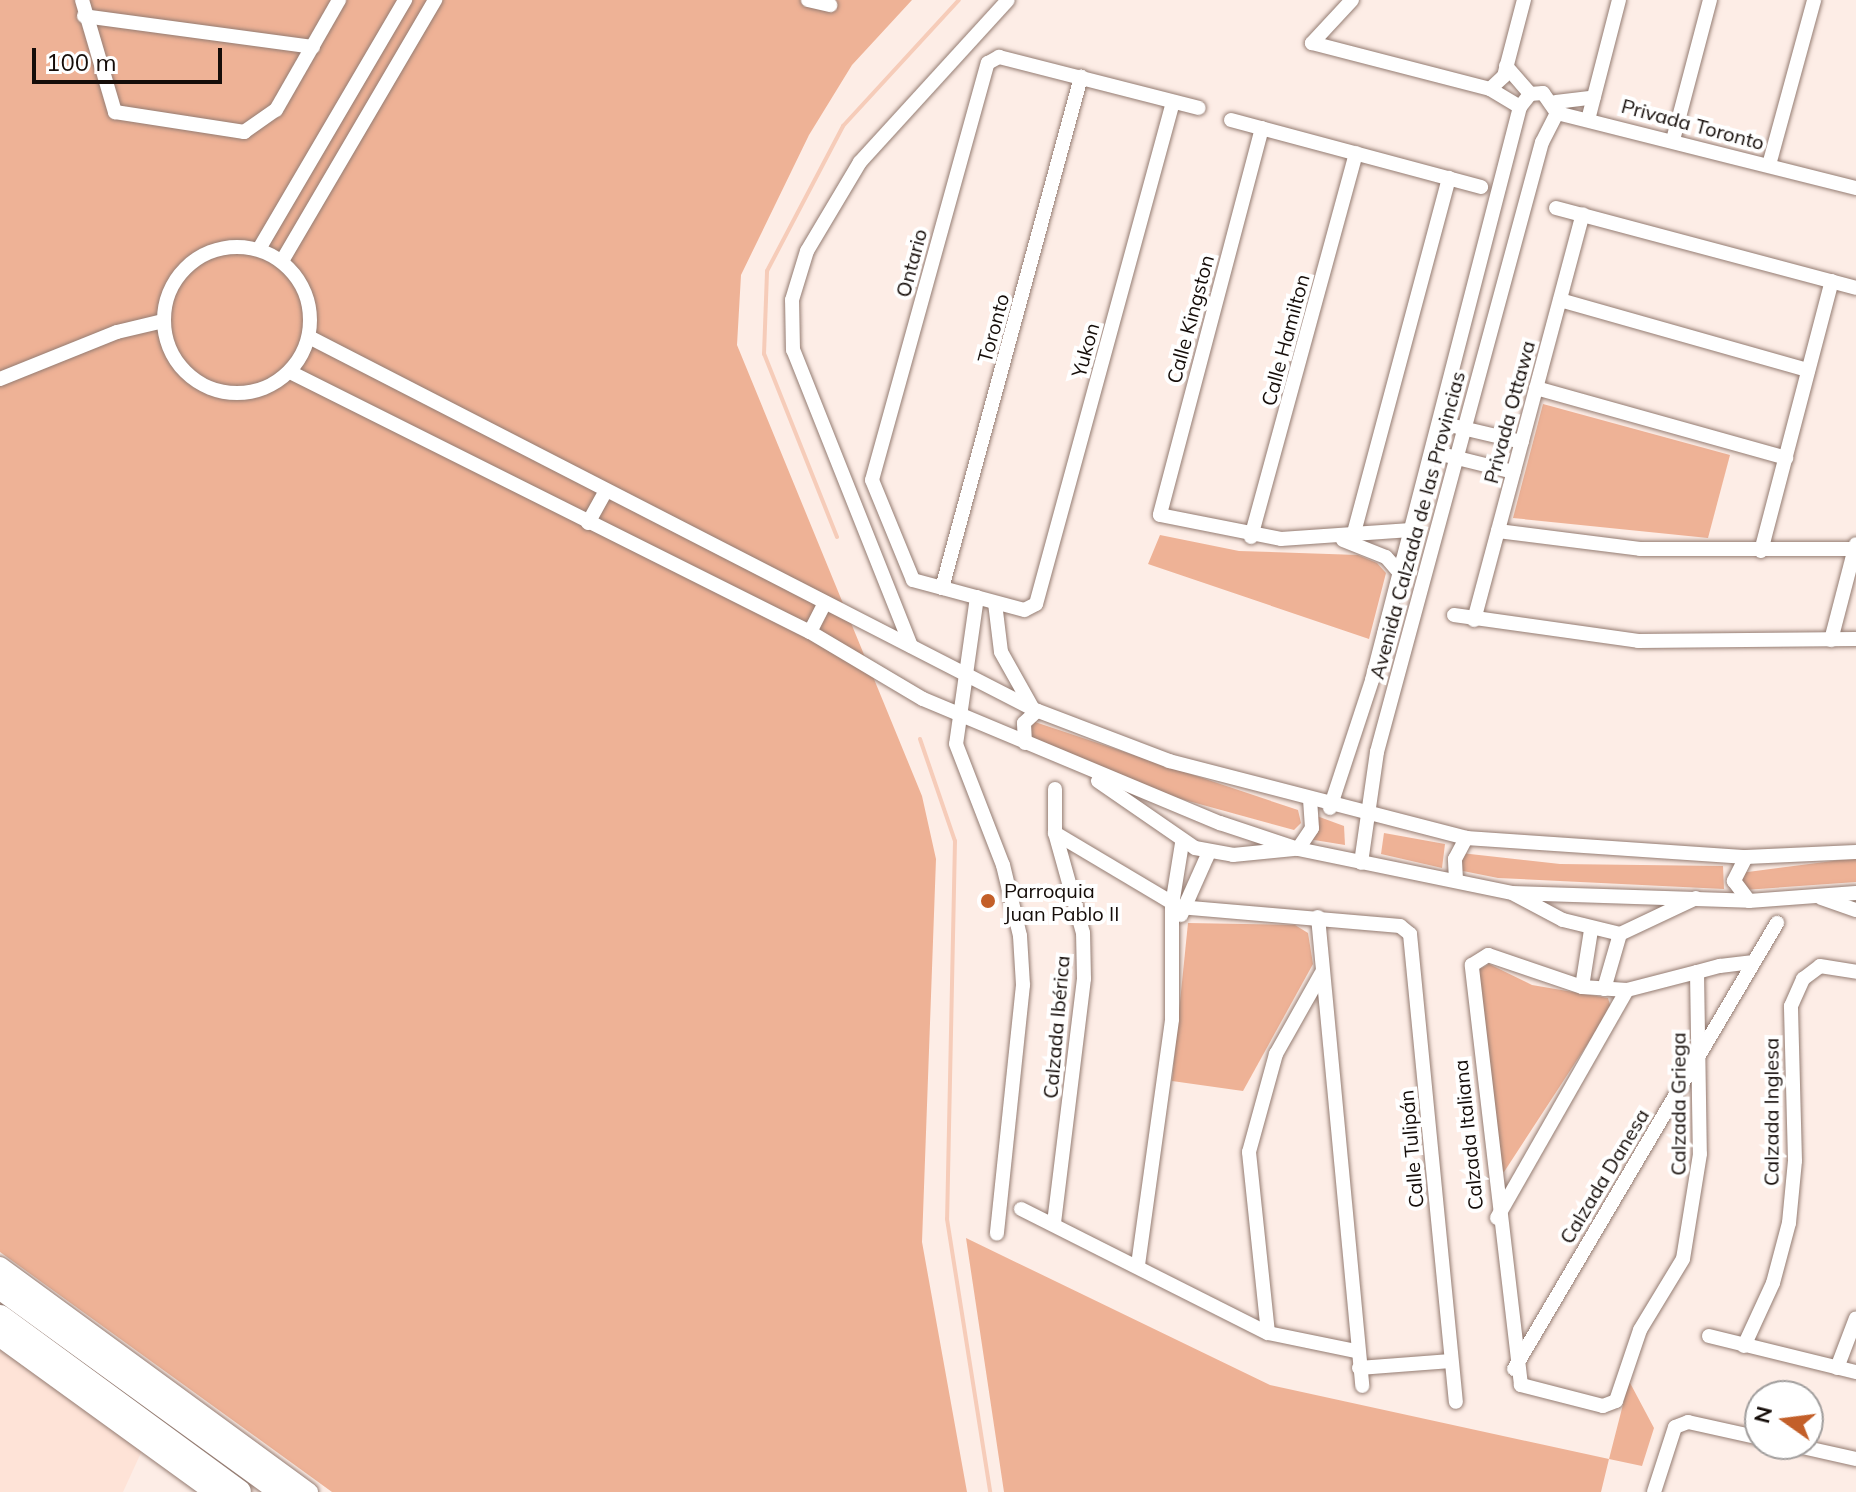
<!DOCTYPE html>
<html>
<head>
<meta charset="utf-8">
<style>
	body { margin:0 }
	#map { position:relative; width:1856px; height:1492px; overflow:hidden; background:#fdede6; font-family:Mulish,sans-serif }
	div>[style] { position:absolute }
	.built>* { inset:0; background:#fee3d7 }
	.green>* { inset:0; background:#eeb296 }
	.stream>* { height:4px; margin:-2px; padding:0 2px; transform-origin:2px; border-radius:2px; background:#f6ccb9 }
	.roads { filter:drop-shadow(0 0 2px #947c72) drop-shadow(0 0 2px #947c72) }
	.street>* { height:14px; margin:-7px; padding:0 7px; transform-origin:7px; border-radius:7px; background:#fff }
	.street>.ring { margin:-7px; padding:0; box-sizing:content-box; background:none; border:14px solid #fff; border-radius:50% }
	.secondary>* { height:18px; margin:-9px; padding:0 9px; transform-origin:9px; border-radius:9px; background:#fff }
	.highway>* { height:24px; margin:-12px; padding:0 12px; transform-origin:12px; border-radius:12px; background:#fff }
	.dots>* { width:22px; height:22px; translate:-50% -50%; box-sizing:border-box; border:4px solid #fff; border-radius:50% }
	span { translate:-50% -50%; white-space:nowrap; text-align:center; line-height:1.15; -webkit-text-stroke:8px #fff; paint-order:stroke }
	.street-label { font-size:20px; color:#150d09 }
	.poi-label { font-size:20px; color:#150d09 }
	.left { translate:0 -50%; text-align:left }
	.north { position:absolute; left:1744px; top:1380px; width:80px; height:80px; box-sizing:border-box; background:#fff; border:2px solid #a19e9d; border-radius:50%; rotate:284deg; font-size:22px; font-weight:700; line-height:32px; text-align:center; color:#150d09 }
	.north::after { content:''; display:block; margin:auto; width:28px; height:36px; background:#c35f29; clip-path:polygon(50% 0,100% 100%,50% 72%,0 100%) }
	.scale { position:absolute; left:32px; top:48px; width:190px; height:36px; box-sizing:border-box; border:4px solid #150d09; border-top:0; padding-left:10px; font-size:24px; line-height:28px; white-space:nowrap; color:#150d09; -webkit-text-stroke:6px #fff; paint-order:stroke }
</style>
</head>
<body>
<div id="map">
	<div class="built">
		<div style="clip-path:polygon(0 1340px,145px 1444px,123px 1492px,0 1492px)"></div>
	</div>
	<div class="green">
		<div style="clip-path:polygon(0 0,912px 0,852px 65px,809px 135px,741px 275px,737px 345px,922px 796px,936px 859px,922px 1242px,967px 1492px,332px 1492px,0 1252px)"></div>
		<div style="clip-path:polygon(1543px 404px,1730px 455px,1708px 538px,1513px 518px)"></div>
		<div style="clip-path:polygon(1160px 535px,1239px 551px,1358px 555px,1377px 563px,1386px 573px,1369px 639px,1148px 564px)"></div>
		<div style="clip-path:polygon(1035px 722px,1298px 810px,1301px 823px,1294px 830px,1152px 791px,1032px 740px,1026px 727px)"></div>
		<div style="clip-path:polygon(1314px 815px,1344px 826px,1345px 845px,1308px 839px)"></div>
		<div style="clip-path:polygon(1384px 833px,1445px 844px,1442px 868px,1381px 854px)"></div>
		<div style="clip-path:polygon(1461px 853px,1560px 864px,1723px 866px,1724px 889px,1498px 878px,1458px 870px)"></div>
		<div style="clip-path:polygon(1856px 858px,1856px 882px,1744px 890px,1740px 873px)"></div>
		<div style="clip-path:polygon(1188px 923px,1295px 925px,1308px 933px,1313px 964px,1243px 1091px,1172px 1081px)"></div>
		<div style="clip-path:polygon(1489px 964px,1532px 985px,1608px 998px,1611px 1008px,1504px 1172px,1498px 1168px,1475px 972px)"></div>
		<div style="clip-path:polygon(966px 1238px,1270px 1385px,1609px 1459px,1629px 1381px,1654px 1428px,1642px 1466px,1609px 1459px,1601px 1492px,1004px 1492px)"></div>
	</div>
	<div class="stream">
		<div style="left:837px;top:537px;width:197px;rotate:-111.7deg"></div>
		<div style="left:764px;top:354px;width:83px;rotate:-87.9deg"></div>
		<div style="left:767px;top:271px;width:164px;rotate:-62.3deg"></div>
		<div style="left:843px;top:126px;width:171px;rotate:-47.4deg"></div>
		<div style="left:920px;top:739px;width:108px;rotate:71.1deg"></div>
		<div style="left:955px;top:841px;width:378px;rotate:91.2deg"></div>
		<div style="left:947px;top:1219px;width:276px;rotate:81deg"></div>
	</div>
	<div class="roads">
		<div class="street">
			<div style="left:82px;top:0;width:117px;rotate:73.6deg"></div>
			<div style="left:115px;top:112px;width:131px;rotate:8.8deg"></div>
			<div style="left:244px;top:132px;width:39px;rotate:-35deg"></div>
			<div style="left:276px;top:110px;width:127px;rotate:-60.2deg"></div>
			<div style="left:808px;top:0;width:23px;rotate:13deg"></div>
			<div style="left:1352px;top:0;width:59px;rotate:132.9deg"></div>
			<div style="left:1312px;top:43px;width:184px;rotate:14.5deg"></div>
			<div style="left:1490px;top:89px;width:19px;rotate:-43deg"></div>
			<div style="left:1504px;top:76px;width:79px;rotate:-75.3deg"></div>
			<div style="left:84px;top:16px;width:231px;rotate:7.7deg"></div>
			<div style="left:1506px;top:66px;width:37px;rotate:49deg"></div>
			<div style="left:1490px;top:89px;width:35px;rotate:31deg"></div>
			<div style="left:1173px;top:102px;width:520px;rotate:105.26deg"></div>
			<div style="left:1036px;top:604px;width:13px;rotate:153deg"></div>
			<div style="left:1024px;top:610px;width:115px;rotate:-164.9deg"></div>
			<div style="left:913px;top:580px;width:108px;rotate:-112.3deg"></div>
			<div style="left:872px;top:480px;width:433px;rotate:-74.5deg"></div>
			<div style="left:988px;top:63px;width:13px;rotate:-29deg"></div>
			<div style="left:999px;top:57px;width:206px;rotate:14.3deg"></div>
			<div style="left:1556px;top:102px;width:38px;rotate:-7deg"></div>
			<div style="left:1557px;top:113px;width:308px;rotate:14.1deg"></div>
			<div style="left:1589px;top:116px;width:120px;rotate:-75.5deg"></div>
			<div style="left:1231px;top:120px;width:259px;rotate:15deg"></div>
			<div style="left:1262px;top:128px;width:400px;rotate:104.8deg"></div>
			<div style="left:1160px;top:515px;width:123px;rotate:11.2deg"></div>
			<div style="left:1281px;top:539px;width:130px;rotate:-4deg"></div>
			<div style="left:1673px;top:140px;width:145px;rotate:-75.2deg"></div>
			<div style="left:1769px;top:165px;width:171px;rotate:-74.7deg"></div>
			<div style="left:1556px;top:208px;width:310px;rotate:14.9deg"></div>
			<div class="ring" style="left:164px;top:247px;width:132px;height:132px"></div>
			<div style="left:259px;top:249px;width:289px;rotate:-59.6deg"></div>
			<div style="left:282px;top:261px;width:303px;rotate:-59.6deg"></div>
			<div style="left:1560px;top:300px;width:258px;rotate:15.8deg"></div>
			<div style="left:309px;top:337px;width:814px;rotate:27.19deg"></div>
			<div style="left:1033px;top:709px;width:146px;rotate:20.9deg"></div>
			<div style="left:1169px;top:761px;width:307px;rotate:14.5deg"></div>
			<div style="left:1466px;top:838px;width:281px;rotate:3.9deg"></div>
			<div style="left:1746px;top:857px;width:110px;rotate:-2.6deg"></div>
			<div style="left:290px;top:372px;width:581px;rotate:26.57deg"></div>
			<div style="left:810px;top:632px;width:131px;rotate:30.7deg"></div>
			<div style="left:923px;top:699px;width:322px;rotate:22.7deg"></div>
			<div style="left:1220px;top:823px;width:82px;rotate:18.4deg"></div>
			<div style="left:1298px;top:849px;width:218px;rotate:11.6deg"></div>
			<div style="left:1512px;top:893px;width:237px;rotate:1.9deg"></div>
			<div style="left:1749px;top:901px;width:107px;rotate:-4.3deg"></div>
			<div style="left:0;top:379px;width:126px;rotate:-21.9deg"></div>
			<div style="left:117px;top:332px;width:47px;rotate:-13.4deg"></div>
			<div style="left:1536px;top:388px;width:260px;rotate:15.6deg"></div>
			<div style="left:1441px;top:423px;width:83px;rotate:13.2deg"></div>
			<div style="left:1433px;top:452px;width:83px;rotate:13.9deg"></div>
			<div style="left:588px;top:523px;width:37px;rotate:-61deg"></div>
			<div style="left:1498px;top:531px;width:143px;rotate:7.2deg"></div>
			<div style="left:1640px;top:549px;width:215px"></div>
			<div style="left:1251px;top:537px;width:398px;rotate:-74.7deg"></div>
			<div style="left:1343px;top:540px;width:46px;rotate:21.6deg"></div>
			<div style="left:1386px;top:557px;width:21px;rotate:49deg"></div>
			<div style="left:1352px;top:540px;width:375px;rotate:-75deg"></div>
			<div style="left:1761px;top:551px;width:279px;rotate:-75.3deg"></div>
			<div style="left:942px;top:588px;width:530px;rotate:-74.78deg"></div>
			<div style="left:977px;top:597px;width:148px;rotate:98.1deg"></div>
			<div style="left:956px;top:744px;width:130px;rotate:68.8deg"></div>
			<div style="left:1003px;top:865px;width:73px;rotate:76.5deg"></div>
			<div style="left:1020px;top:936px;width:49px;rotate:86.5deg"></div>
			<div style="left:1023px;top:985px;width:250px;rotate:96deg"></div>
			<div style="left:995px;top:603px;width:49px;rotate:83deg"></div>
			<div style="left:1001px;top:652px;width:65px;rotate:60.7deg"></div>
			<div style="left:1454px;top:615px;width:186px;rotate:8deg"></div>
			<div style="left:1638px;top:641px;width:218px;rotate:-0.5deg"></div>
			<div style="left:1474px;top:620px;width:420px;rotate:-75deg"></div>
			<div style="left:810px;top:632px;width:33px;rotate:-63deg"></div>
			<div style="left:1831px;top:640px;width:99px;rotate:-75.4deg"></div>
			<div style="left:911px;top:646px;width:319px;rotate:-111.7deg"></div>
			<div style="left:793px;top:350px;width:50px;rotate:-91.1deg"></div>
			<div style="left:792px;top:300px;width:51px;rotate:-73deg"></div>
			<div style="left:807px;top:251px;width:104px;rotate:-59.2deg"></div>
			<div style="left:860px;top:162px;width:219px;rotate:-47.6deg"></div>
			<div style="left:1025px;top:743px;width:20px;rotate:-93deg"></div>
			<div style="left:1024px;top:723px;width:18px;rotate:-43deg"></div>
			<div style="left:1098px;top:781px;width:118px;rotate:34.6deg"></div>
			<div style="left:1195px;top:848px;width:39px;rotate:10deg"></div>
			<div style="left:1233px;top:855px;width:61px;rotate:-5.6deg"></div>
			<div style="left:1330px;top:808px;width:135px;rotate:-71.8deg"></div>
			<div style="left:1372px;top:680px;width:592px;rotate:-75.52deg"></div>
			<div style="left:1520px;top:107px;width:16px;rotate:-52deg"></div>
			<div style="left:1530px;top:94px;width:13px;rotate:-4deg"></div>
			<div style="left:1543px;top:93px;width:24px;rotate:55deg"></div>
			<div style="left:1557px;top:113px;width:33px;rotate:117deg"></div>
			<div style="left:1542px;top:142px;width:632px;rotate:105.14deg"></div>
			<div style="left:1377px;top:752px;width:112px;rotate:98.2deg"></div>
			<div style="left:1055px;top:833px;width:144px;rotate:30.8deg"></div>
			<div style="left:1179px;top:907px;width:222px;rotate:4.9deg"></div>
			<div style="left:1400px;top:926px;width:13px;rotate:39deg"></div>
			<div style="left:1410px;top:934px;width:470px;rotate:84.4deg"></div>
			<div style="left:1298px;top:849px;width:25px;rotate:-56deg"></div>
			<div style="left:1312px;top:828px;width:26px;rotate:-94deg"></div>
			<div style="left:1746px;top:857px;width:27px;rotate:117deg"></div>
			<div style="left:1734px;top:881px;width:25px;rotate:53deg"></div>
			<div style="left:1456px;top:880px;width:21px;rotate:-93deg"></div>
			<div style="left:1455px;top:859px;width:24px;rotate:-62deg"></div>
			<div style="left:1514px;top:894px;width:55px;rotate:28deg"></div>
			<div style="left:1563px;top:920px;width:59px;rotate:13.8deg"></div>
			<div style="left:1620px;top:934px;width:84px;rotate:-25.3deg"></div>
			<div style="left:1821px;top:898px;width:37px;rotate:19deg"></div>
			<div style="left:1181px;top:915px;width:69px;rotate:-66deg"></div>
			<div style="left:1318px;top:917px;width:471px;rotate:84.6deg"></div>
			<div style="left:1697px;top:972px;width:182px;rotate:89.1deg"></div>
			<div style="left:1700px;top:1154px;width:106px;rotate:99.2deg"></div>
			<div style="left:1683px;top:1259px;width:83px;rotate:121.2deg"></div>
			<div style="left:1640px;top:1330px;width:75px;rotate:108.7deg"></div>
			<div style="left:1616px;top:1401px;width:14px;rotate:159deg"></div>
			<div style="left:1603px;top:1406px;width:85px;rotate:-165.6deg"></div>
			<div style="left:1521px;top:1385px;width:423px;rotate:-96.7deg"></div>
			<div style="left:1472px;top:965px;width:19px;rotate:-32deg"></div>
			<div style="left:1488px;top:955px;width:99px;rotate:18.8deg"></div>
			<div style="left:1582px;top:987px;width:45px;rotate:3.8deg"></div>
			<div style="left:1627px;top:990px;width:72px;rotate:-14.4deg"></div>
			<div style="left:1697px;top:972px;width:24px;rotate:-15deg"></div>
			<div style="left:1720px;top:966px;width:34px;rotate:-7deg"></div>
			<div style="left:1582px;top:987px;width:58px;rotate:-81deg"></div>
			<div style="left:1604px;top:989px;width:57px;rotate:-73.8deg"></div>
			<div style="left:1021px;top:1209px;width:276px;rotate:26.7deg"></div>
			<div style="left:1268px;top:1333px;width:90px;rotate:11.6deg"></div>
			<div style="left:1497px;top:1218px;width:262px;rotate:-60.3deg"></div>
			<div style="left:1054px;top:1223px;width:246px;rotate:-83deg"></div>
			<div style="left:1084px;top:979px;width:46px;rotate:-91.2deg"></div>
			<div style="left:1083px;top:933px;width:104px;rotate:-105.6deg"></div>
			<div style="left:1055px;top:833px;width:44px;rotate:-90deg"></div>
			<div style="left:1138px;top:1265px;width:248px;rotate:-82.1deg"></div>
			<div style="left:1172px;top:1019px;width:114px;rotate:-90deg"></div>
			<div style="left:1172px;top:905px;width:63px;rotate:-80.8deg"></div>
			<div style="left:1268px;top:1333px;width:182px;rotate:-96deg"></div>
			<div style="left:1249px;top:1152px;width:102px;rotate:-74.6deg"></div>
			<div style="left:1276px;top:1054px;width:92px;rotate:-60.6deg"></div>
			<div style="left:1709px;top:1336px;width:151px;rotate:13.8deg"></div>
			<div style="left:1744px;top:1346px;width:69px;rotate:-65.3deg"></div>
			<div style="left:1773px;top:1283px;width:62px;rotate:-75.1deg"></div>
			<div style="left:1789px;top:1223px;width:62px;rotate:-84.5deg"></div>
			<div style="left:1795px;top:1161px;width:155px;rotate:-91.5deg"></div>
			<div style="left:1791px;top:1006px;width:30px;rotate:-66deg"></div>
			<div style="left:1803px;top:979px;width:21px;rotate:-37deg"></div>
			<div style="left:1820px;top:966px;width:36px;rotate:9deg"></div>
			<div style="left:1359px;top:1368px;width:92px;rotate:-4.4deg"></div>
			<div style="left:1837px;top:1368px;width:53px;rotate:-69.2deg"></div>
			<div style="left:1514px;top:1369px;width:518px;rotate:-59.47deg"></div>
			<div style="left:1789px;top:1444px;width:69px;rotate:12.6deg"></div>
			<div style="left:1654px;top:1492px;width:68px;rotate:-72.1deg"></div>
			<div style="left:1675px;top:1427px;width:14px;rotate:-21deg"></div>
			<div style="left:1688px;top:1422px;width:74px;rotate:12.5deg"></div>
		</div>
		<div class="secondary">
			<div style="left:0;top:1266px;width:383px;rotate:36.2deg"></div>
			<div style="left:0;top:1338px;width:263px;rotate:35.9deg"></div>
		</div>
		<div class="highway">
			<div style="left:0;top:1287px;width:349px;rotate:36deg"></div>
			<div style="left:0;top:1317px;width:296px;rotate:36.2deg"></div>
		</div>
	</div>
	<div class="dots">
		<div style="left:988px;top:901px;background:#c35f29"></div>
	</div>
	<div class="street-label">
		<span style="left:1693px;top:124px;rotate:15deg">Privada Toronto</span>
		<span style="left:911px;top:263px;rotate:-75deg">Ontario</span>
		<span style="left:1190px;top:319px;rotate:-75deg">Calle Kingston</span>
		<span style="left:993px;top:328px;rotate:-75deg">Toronto</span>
		<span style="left:1285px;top:340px;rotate:-75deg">Calle Hamilton</span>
		<span style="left:1085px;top:350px;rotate:-75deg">Yukon</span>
		<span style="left:1509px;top:412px;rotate:-75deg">Privada Ottawa</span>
		<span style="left:1417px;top:525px;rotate:-75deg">Avenida Calzada de las Provincias</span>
		<span style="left:1056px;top:1027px;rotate:-85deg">Calzada Ibérica</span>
		<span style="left:1678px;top:1104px;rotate:-90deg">Calzada Griega</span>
		<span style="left:1771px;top:1112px;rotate:-90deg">Calzada Inglesa</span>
		<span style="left:1468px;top:1135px;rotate:-96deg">Calzada Italiana</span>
		<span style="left:1411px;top:1149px;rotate:-95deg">Calle Tulipán</span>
		<span style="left:1604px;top:1176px;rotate:-59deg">Calzada Danesa</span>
	</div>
	<div class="poi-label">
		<span class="left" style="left:1004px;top:902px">Parroquia<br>Juan Pablo II</span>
	</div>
	<div class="north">N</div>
	<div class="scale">100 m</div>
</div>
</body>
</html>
